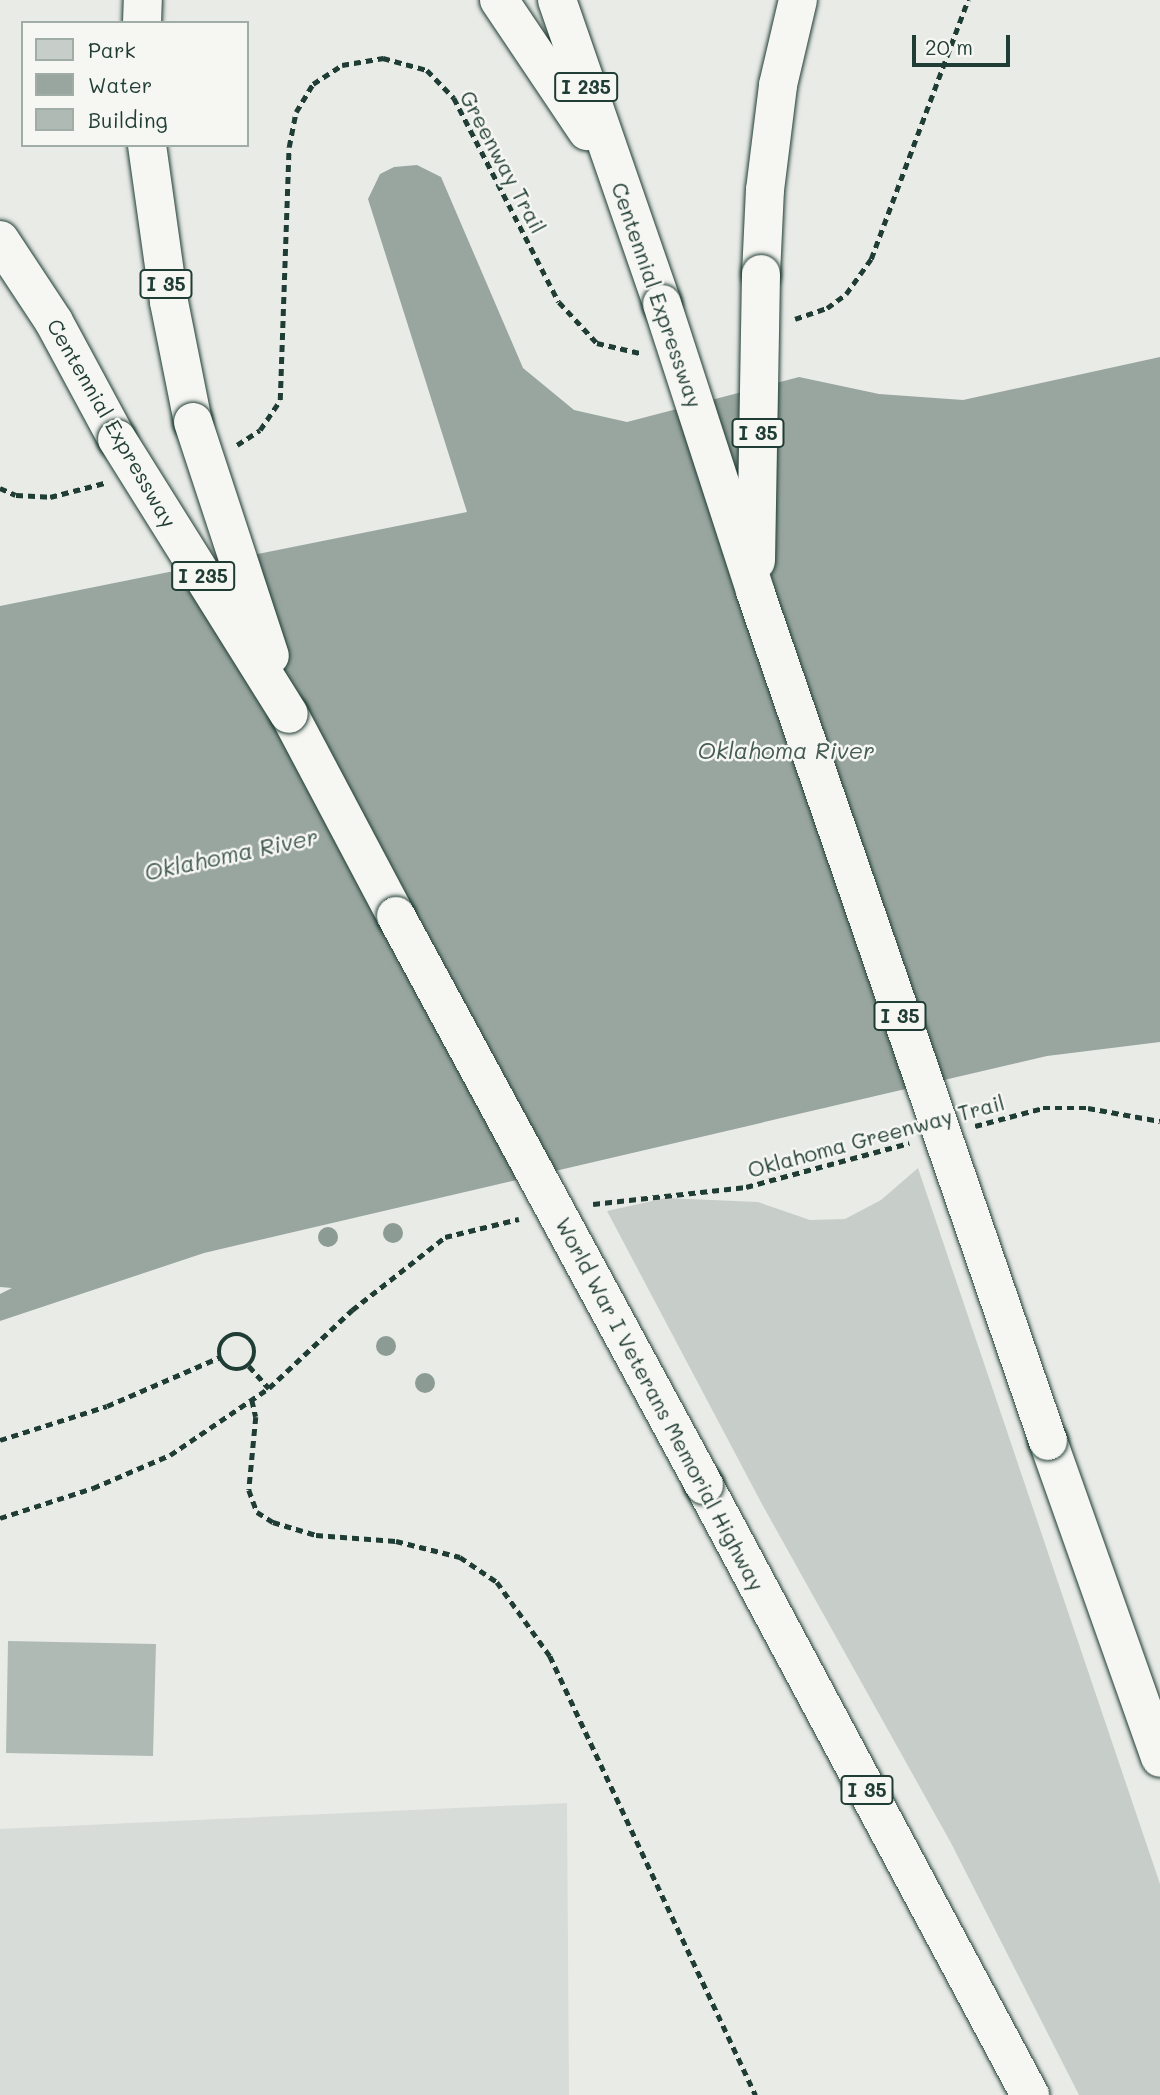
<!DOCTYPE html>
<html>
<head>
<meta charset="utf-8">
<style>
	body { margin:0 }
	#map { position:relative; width:1160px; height:2095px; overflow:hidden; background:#e9ebe7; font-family:Mali,sans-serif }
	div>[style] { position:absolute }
	.built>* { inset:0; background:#d8dcd8 }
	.green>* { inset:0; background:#c7cec9 }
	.water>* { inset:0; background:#99a6a0 }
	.building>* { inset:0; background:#b0bab5 }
	.path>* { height:4.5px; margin-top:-2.25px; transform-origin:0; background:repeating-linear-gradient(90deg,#1f3d34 0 7px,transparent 0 12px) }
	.path>.ring { margin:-2.25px; padding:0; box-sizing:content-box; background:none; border:4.5px solid #1f3d34; border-radius:50% }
	.roads { filter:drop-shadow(0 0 2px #1f3d34) drop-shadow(0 0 2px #1f3d34) }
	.highway>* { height:38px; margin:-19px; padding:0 19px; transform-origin:19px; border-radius:19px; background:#f6f6f2 }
	.bridges { filter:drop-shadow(0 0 2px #1f3d34) drop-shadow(0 0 2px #1f3d34) }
	.highway-bridge>* { height:38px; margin:-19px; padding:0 19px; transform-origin:19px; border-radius:19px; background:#f6f6f2 }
	.trees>* { width:20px; height:20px; margin:-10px; border-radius:50%; background:#8d9b95 }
	span { translate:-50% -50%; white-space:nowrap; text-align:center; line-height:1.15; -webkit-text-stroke:5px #f6f6f2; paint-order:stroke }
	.shield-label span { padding:2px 5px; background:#f6f6f2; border:2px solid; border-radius:5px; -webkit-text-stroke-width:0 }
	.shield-label { font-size:19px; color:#1f3d34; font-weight:700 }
	.street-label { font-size:21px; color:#1f3d34 }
	.water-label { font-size:23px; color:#445c54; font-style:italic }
	.legend { position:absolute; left:21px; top:21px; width:228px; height:126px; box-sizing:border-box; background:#f6f6f2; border:2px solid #a0aca6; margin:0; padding:9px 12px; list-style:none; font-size:21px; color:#1f3d34 }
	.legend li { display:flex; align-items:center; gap:14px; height:35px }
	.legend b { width:35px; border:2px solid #a0aca6 }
	.scale { position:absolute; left:912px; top:35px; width:98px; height:32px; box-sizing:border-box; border:4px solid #1f3d34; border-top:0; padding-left:9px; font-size:21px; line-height:24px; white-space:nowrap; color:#1f3d34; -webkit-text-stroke:5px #f6f6f2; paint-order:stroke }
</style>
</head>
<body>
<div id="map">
	<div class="built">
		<div style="clip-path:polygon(567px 1803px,569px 2095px,0 2095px,0 1829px)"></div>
	</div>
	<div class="green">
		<div style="clip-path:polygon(918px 1168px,1160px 1884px,1160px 2095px,1079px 2095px,951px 1843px,763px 1506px,607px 1211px,666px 1198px,758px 1202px,810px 1220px,845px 1219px,881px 1200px)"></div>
	</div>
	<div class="water">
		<div style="clip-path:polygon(417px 165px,441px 177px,523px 368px,574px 410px,627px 422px,799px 377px,879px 394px,963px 400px,1160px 357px,1160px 1042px,1047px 1056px,204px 1253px,0 1321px,0 1294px,12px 1288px,0 1287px,0 606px,467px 512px,368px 199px,380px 174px,394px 167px)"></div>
	</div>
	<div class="building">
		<div style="clip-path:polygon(8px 1641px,156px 1644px,153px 1756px,6px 1753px)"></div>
	</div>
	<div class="path">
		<div style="left:795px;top:319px;width:34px;rotate:-19deg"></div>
		<div style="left:827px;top:308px;width:24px;rotate:-36deg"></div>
		<div style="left:846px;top:294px;width:43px;rotate:-54.5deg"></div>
		<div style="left:871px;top:259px;width:277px;rotate:-69.5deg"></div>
		<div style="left:237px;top:445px;width:27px;rotate:-33deg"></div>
		<div style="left:260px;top:430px;width:36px;rotate:-56deg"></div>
		<div style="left:280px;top:400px;width:253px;rotate:-88deg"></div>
		<div style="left:289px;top:147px;width:36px;rotate:-79deg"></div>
		<div style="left:296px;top:112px;width:33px;rotate:-59deg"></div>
		<div style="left:313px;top:84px;width:35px;rotate:-33deg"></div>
		<div style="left:342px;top:65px;width:42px;rotate:-9.7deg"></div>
		<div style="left:383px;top:58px;width:46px;rotate:15.3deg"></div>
		<div style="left:427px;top:70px;width:39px;rotate:46deg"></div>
		<div style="left:454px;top:98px;width:229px;rotate:62.8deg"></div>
		<div style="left:559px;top:302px;width:56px;rotate:47.2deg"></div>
		<div style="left:597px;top:343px;width:44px;rotate:13.1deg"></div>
		<div style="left:0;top:488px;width:17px;rotate:24deg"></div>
		<div style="left:16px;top:495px;width:34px;rotate:3deg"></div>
		<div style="left:50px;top:497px;width:56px;rotate:-14.5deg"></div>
		<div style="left:975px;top:1126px;width:70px;rotate:-14.8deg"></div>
		<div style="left:1043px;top:1108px;width:45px"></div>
		<div style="left:1088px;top:1108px;width:73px;rotate:10.2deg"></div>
		<div style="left:593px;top:1204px;width:154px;rotate:-6.3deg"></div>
		<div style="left:746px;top:1187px;width:169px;rotate:-15.1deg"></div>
		<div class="ring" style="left:219px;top:1334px;width:31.5px;height:31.5px"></div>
		<div style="left:249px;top:1366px;width:30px;rotate:48deg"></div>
		<div style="left:269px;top:1388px;width:114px;rotate:-43.2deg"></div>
		<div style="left:352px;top:1310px;width:118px;rotate:-38.1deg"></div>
		<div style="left:445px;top:1237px;width:76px;rotate:-13.7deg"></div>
		<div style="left:252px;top:1400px;width:17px;rotate:77deg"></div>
		<div style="left:256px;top:1417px;width:73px;rotate:95.5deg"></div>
		<div style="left:249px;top:1490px;width:23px;rotate:70deg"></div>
		<div style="left:257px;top:1512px;width:19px;rotate:32deg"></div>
		<div style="left:273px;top:1522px;width:45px;rotate:16.8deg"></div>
		<div style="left:316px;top:1535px;width:80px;rotate:4.3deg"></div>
		<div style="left:396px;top:1541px;width:66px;rotate:14deg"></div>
		<div style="left:460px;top:1557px;width:45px;rotate:34deg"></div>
		<div style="left:497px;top:1582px;width:91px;rotate:54.4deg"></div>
		<div style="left:550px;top:1656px;width:485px;rotate:64.9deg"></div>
		<div style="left:0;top:1440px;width:112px;rotate:-17.6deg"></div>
		<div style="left:107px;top:1406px;width:123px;rotate:-23.4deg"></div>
		<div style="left:0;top:1518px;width:98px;rotate:-17.9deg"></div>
		<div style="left:93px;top:1488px;width:84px;rotate:-23.2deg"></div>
		<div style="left:170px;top:1455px;width:120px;rotate:-34.1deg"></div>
	</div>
	<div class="roads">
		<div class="highway">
			<div style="left:499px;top:0;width:158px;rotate:56.1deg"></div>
			<div style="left:557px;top:0;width:322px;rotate:70.9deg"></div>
			<div style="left:142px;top:23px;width:23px;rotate:-88deg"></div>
			<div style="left:147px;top:145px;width:159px;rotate:82deg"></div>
			<div style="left:169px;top:302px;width:122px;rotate:78.7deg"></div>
			<div style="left:0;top:240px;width:98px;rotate:56.6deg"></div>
			<div style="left:54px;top:322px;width:133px;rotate:61.7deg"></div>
			<div style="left:761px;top:274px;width:84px;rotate:-87.3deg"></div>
			<div style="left:765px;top:190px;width:106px;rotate:-82.9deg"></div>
			<div style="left:778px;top:85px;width:87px;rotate:-76.8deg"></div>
			<div style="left:289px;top:714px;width:229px;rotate:62.1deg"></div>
			<div style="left:1048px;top:1441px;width:336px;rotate:70.5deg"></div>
			<div style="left:704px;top:1485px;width:692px;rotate:61.88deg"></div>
		</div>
	</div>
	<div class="bridges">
		<div class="highway-bridge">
			<div style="left:662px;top:304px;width:302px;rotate:72deg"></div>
			<div style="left:755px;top:591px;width:899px;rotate:70.98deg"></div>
			<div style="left:193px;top:422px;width:246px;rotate:71.8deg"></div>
			<div style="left:117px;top:439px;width:324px;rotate:58deg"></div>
			<div style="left:756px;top:561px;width:287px;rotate:-89deg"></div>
			<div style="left:396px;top:916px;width:647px;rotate:61.57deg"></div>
		</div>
	</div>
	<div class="trees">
		<div style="left:393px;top:1233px"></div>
		<div style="left:328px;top:1237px"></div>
		<div style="left:386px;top:1346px"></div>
		<div style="left:425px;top:1383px"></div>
	</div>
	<div class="shield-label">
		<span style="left:586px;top:87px">I 235</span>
		<span style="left:166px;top:284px">I 35</span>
		<span style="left:758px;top:433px">I 35</span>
		<span style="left:203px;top:576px">I 235</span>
		<span style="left:900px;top:1016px">I 35</span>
		<span style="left:867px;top:1790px">I 35</span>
	</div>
	<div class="street-label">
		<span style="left:503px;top:162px;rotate:62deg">Greenway Trail</span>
		<span style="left:657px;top:295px;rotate:71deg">Centennial Expressway</span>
		<span style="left:112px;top:423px;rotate:60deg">Centennial Expressway</span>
		<span style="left:876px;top:1136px;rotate:-15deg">Oklahoma Greenway Trail</span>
		<span style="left:660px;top:1404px;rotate:62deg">World War I Veterans Memorial Highway</span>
	</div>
	<div class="water-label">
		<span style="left:786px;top:750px">Oklahoma River</span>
		<span style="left:231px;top:854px;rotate:-12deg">Oklahoma River</span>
	</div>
	<ul class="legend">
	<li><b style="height:19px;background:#c7cec9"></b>Park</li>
	<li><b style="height:19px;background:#99a6a0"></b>Water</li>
	<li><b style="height:19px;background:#b0bab5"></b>Building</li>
	</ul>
	<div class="scale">20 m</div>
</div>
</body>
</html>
